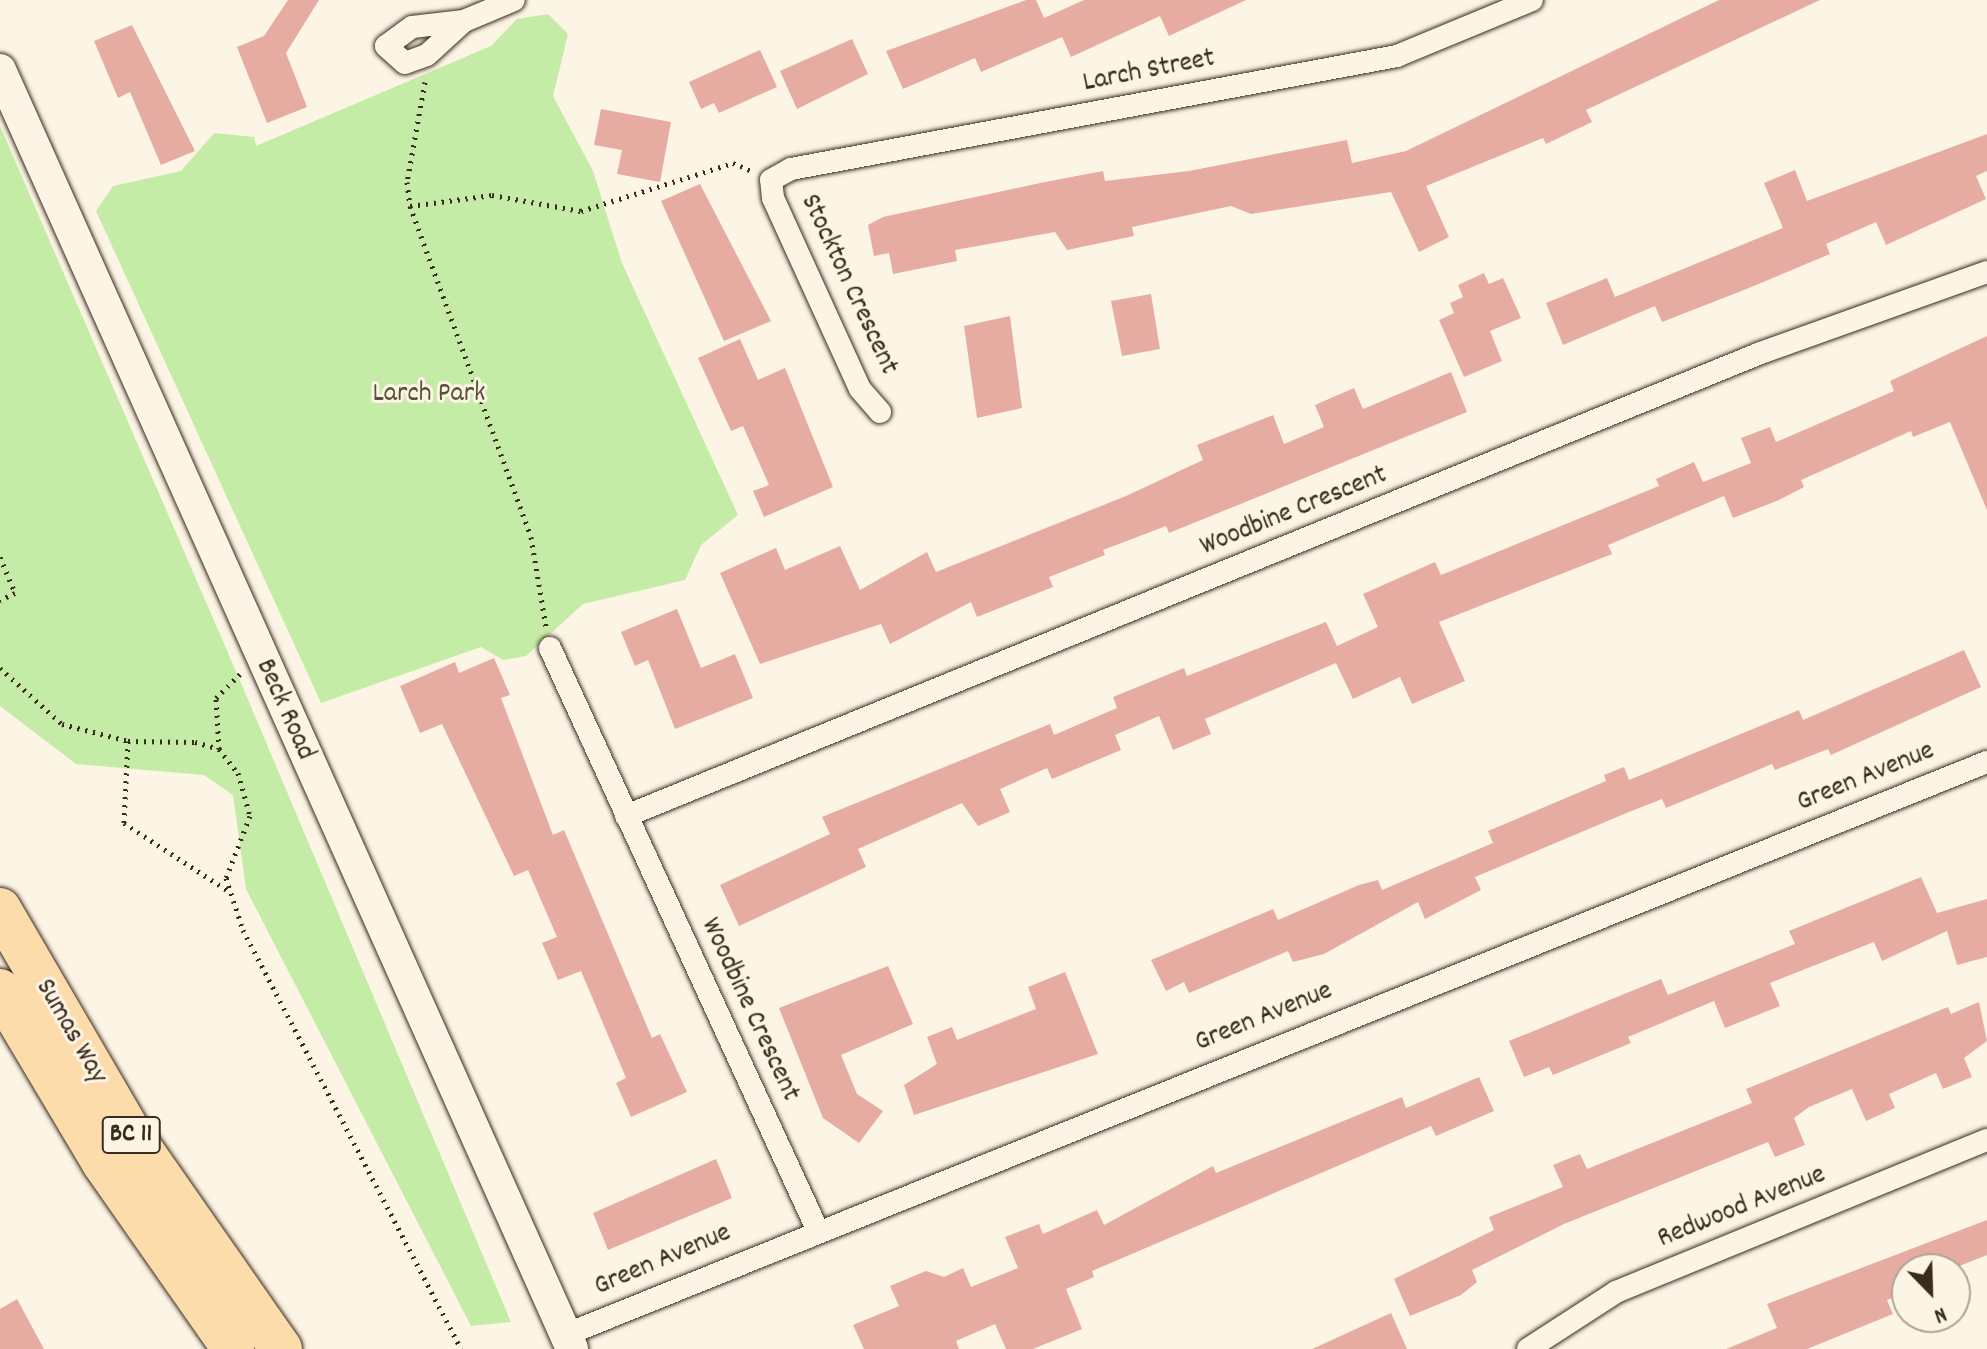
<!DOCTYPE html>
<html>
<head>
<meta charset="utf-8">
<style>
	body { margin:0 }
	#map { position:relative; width:1987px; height:1349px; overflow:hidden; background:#fcf5e5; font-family:Dekko,sans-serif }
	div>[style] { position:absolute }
	.green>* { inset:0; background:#c5eca7 }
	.building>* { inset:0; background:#e6aca1 }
	.path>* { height:5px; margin-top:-2.5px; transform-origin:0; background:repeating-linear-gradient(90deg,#3b2a1e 0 2px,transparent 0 8px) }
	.roads { filter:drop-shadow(0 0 2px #3b2a1e) drop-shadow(0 0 2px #3b2a1e) }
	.street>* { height:22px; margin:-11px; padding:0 11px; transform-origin:11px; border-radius:11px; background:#fcf5e5 }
	.secondary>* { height:32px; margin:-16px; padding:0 16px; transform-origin:16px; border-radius:16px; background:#fcf5e5 }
	.highway>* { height:42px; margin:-21px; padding:0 21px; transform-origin:21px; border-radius:21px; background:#fddcac }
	span { translate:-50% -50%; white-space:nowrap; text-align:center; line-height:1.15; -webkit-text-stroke:6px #fcf5e5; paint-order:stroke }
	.shield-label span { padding:2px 6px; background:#fcf5e5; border:2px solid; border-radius:6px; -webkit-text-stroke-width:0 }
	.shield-label { font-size:26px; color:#3b2a1e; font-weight:700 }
	.street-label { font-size:28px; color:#3b2a1e }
	.park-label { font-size:28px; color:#575139 }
	.north { position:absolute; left:1891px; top:1253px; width:80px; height:80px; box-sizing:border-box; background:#fcf5e5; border:2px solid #afa495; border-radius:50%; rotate:157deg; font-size:22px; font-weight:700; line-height:32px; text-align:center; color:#3b2a1e }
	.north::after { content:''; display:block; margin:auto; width:28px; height:36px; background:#3b2a1e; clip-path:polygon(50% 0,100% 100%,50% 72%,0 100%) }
</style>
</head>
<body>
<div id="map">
	<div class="green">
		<div style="clip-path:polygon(548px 14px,568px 34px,553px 96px,593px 171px,622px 263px,738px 515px,701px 545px,685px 580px,583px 604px,526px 656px,503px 660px,481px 647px,321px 703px,96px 211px,113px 186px,181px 171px,214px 133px,254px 137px,256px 146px,491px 46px,517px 19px)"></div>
		<div style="clip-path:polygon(0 126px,241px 683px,511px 1322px,471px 1326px,246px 889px,233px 795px,204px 775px,76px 764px,0 706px)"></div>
	</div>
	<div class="building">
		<div style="clip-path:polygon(288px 0,319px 0,286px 53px,307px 107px,267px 123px,237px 47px,264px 36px)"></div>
		<div style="clip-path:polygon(1026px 0,1036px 0,1044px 18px,1084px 0,1246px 0,1169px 36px,1160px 16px,1071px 57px,1062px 37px,981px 72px,975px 58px,903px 89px,886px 51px)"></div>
		<div style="clip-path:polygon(1719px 0,1820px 0,1586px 110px,1592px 122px,1546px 144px,1543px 138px,1426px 186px,1449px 237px,1419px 252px,1391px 192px,1251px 214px,1231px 206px,1132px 227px,1134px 236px,1067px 250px,1055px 232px,955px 250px,957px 261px,893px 274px,889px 253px,874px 256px,868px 225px,883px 217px,1045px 182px,1103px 171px,1105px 181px,1189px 171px,1347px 140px,1352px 163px,1406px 151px)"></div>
		<div style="clip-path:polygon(132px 25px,195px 151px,161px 165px,130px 92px,118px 98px,94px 41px)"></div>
		<div style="clip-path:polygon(852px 39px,868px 74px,797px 109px,780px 71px)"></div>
		<div style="clip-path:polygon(760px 50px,777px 87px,719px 113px,714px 103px,701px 109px,689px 82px)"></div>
		<div style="clip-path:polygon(601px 109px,671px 122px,660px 182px,617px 174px,622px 150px,594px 145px)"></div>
		<div style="clip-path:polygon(1987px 134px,1987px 171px,1976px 176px,1986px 199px,1886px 245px,1876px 222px,1826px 244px,1830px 254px,1749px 288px,1662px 322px,1655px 306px,1563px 345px,1546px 303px,1607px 278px,1615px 297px,1783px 228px,1764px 183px,1795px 170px,1807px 201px)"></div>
		<div style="clip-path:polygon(700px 184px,771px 321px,724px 341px,661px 201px)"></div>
		<div style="clip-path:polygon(1484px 273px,1489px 284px,1503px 278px,1521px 318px,1490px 331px,1502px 361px,1464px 377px,1439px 320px,1454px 313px,1450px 303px,1463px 297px,1458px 285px)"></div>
		<div style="clip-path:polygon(1151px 294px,1160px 349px,1122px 356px,1111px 301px)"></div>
		<div style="clip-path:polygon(1010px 316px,1022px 408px,977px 418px,964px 326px)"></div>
		<div style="clip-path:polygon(1987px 336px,1987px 510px,1950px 422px,1913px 437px,1911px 431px,1801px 480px,1804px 487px,1779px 500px,1733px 518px,1724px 496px,1608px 545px,1612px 554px,1439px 622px,1465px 681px,1412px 704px,1400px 677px,1353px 699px,1336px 663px,1205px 719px,1211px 734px,1173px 750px,1159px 716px,1115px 735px,1121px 750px,1052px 779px,1047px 768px,1000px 789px,1010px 812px,978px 826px,962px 803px,858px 849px,866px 867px,739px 926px,720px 885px,830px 834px,822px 817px,1050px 724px,1054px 735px,1117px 708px,1113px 697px,1184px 668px,1187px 676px,1326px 622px,1337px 646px,1378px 627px,1363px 594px,1435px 562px,1441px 575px,1659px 486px,1656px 479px,1694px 462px,1703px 482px,1751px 463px,1741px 438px,1770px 427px,1776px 442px,1894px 391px,1890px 381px)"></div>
		<div style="clip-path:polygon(740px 339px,758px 380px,785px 368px,833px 487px,764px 517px,753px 491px,769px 485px,743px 426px,731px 431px,698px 358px)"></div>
		<div style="clip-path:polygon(1451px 372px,1467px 412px,1169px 533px,1166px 526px,1103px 550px,1105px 555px,1049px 577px,1053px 587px,977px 617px,971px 602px,890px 644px,881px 624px,760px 664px,720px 573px,776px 548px,785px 570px,840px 546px,860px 590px,927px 552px,936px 572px,1126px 496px,1203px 460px,1197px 445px,1273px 415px,1284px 444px,1324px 427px,1315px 405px,1354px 388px,1363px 409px)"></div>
		<div style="clip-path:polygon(677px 609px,701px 668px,735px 654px,753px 698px,675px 729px,648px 660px,635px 666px,621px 632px)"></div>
		<div style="clip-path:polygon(1964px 650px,1981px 687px,1831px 755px,1828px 749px,1775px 770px,1772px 764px,1666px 808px,1662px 799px,1624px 814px,1475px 877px,1481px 890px,1425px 919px,1418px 902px,1324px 954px,1293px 962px,1288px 951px,1189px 993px,1184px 982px,1166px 991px,1151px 960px,1273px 909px,1278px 920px,1359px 885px,1378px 880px,1382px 890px,1493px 843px,1488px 831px,1606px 781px,1604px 775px,1624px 767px,1629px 780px,1799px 710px,1803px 720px)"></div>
		<div style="clip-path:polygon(494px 658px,510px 695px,501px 698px,553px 835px,564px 830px,652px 1038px,660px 1034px,687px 1092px,631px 1117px,616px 1083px,626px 1078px,581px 971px,558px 980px,542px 943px,557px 937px,528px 870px,514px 876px,442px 724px,420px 733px,400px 686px,455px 662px,459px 673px)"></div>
		<div style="clip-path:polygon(1921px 877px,1937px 913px,1987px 899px,1987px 957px,1957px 965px,1947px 931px,1882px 961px,1874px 942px,1770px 983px,1780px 1006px,1725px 1028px,1714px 1001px,1628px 1037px,1631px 1043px,1553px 1075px,1549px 1067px,1524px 1077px,1509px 1041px,1661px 979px,1668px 995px,1795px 944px,1789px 931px)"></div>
		<div style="clip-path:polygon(888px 966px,913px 1024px,841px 1055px,857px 1094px,883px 1111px,859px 1143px,823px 1118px,779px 1008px)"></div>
		<div style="clip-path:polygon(1065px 972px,1098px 1054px,914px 1115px,904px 1085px,937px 1064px,927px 1037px,952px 1027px,957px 1040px,1036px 1009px,1028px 987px)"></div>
		<div style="clip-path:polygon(1979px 1002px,1987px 1041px,1964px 1058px,1972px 1077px,1943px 1089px,1936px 1073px,1889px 1094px,1895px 1108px,1866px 1121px,1852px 1089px,1809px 1107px,1794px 1118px,1805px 1145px,1775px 1157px,1768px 1142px,1564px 1224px,1472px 1270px,1477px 1282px,1461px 1295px,1410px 1316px,1394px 1279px,1494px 1230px,1489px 1217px,1563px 1187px,1553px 1165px,1580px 1154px,1587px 1169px,1752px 1103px,1746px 1089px,1948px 1007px,1951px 1014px)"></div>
		<div style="clip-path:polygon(1479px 1077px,1494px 1111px,1436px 1136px,1431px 1126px,1092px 1271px,1094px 1277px,1066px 1289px,1082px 1329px,1033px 1349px,1006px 1349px,995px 1324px,956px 1341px,959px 1349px,864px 1349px,853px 1325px,899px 1306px,890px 1286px,926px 1271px,944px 1277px,963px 1268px,971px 1287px,1018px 1268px,1005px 1237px,1039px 1224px,1043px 1234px,1097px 1210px,1104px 1225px,1213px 1166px,1216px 1173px,1402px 1097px,1406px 1108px)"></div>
		<div style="clip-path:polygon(716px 1159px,732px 1198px,608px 1250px,593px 1213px)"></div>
		<div style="clip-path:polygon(1987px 1220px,1987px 1255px,1952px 1269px,1907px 1269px,1907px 1292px,1887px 1300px,1893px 1314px,1807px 1349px,1726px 1349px,1777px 1328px,1767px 1304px)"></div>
		<div style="clip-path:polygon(17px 1299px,44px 1349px,0 1349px,0 1309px)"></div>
		<div style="clip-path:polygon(1391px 1313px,1407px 1349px,1312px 1349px)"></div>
	</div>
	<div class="path">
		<div style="left:425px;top:82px;width:102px;rotate:100.2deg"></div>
		<div style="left:407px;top:182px;width:24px;rotate:83deg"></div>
		<div style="left:410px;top:206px;width:352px;rotate:69.9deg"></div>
		<div style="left:531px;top:537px;width:91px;rotate:80.5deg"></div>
		<div style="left:410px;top:206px;width:83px;rotate:-7.6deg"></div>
		<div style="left:492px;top:195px;width:90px;rotate:10.2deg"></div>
		<div style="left:581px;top:211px;width:159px;rotate:-17.5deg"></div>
		<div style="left:733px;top:163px;width:21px;rotate:23deg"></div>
		<div style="left:0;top:557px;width:39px;rotate:67deg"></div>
		<div style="left:15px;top:593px;width:17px;rotate:155deg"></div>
		<div style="left:0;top:668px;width:84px;rotate:42.1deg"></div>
		<div style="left:62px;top:724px;width:68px;rotate:14.4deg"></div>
		<div style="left:128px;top:741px;width:67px;rotate:0.9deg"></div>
		<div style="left:195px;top:742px;width:25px;rotate:16deg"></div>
		<div style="left:219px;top:749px;width:31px;rotate:52deg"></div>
		<div style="left:238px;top:773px;width:45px;rotate:74.4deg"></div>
		<div style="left:250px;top:816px;width:66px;rotate:111.2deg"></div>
		<div style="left:226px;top:878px;width:55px;rotate:71.9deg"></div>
		<div style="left:243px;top:930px;width:472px;rotate:62.5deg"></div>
		<div style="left:128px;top:741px;width:82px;rotate:92.8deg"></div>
		<div style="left:124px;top:823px;width:126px;rotate:33.1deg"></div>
		<div style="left:219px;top:749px;width:51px;rotate:-93.4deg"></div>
		<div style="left:216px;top:698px;width:34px;rotate:-45deg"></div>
	</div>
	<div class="roads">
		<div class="street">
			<div style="left:464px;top:21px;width:52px;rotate:173.4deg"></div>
			<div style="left:412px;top:27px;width:32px;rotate:144deg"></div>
			<div style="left:386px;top:46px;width:25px;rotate:42deg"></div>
			<div style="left:405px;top:63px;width:23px;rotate:-20deg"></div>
			<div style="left:427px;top:55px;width:50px;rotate:-42.6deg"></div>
			<div style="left:464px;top:21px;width:54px;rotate:-22.8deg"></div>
			<div style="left:880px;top:412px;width:30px;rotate:-131deg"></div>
			<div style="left:860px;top:389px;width:210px;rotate:-114.5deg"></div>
			<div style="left:773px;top:198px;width:18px;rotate:-96deg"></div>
			<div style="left:771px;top:180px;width:23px;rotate:-29deg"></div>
			<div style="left:791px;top:169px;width:616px;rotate:-10.56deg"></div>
			<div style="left:1397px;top:56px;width:146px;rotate:-22.5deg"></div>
			<div style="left:550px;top:648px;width:639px;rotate:65.32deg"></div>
			<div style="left:626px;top:816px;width:1223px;rotate:-22.2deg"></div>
			<div style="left:1758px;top:354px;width:243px;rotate:-19.7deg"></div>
			<div style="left:565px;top:1335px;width:1533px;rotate:-21.95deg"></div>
			<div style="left:1528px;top:1349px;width:105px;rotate:-32.9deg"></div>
			<div style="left:1616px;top:1292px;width:401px;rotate:-22.3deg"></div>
		</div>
		<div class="secondary">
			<div style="left:0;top:70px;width:1401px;rotate:65.9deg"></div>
		</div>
		<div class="highway">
			<div style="left:0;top:909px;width:260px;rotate:59.8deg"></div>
			<div style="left:131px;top:1134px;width:262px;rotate:55.1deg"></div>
			<div style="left:0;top:990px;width:201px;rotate:59.2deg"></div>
			<div style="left:103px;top:1163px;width:227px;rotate:55deg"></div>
		</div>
	</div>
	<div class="shield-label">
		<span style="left:131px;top:1135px">BC 11</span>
	</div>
	<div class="street-label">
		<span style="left:1149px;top:72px;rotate:-11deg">Larch Street</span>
		<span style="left:848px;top:285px;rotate:65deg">Stockton Crescent</span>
		<span style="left:1294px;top:512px;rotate:-22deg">Woodbine Crescent</span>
		<span style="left:284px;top:710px;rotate:66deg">Beck Road</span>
		<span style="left:1866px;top:778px;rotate:-22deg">Green Avenue</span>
		<span style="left:749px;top:1010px;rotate:65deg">Woodbine Crescent</span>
		<span style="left:1264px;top:1018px;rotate:-22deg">Green Avenue</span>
		<span style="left:70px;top:1032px;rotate:60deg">Sumas Way</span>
		<span style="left:1742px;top:1208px;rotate:-22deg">Redwood Avenue</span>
		<span style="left:663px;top:1261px;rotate:-23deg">Green Avenue</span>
	</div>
	<div class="park-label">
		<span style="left:429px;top:395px">Larch Park</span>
	</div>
	<div class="north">N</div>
</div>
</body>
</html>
